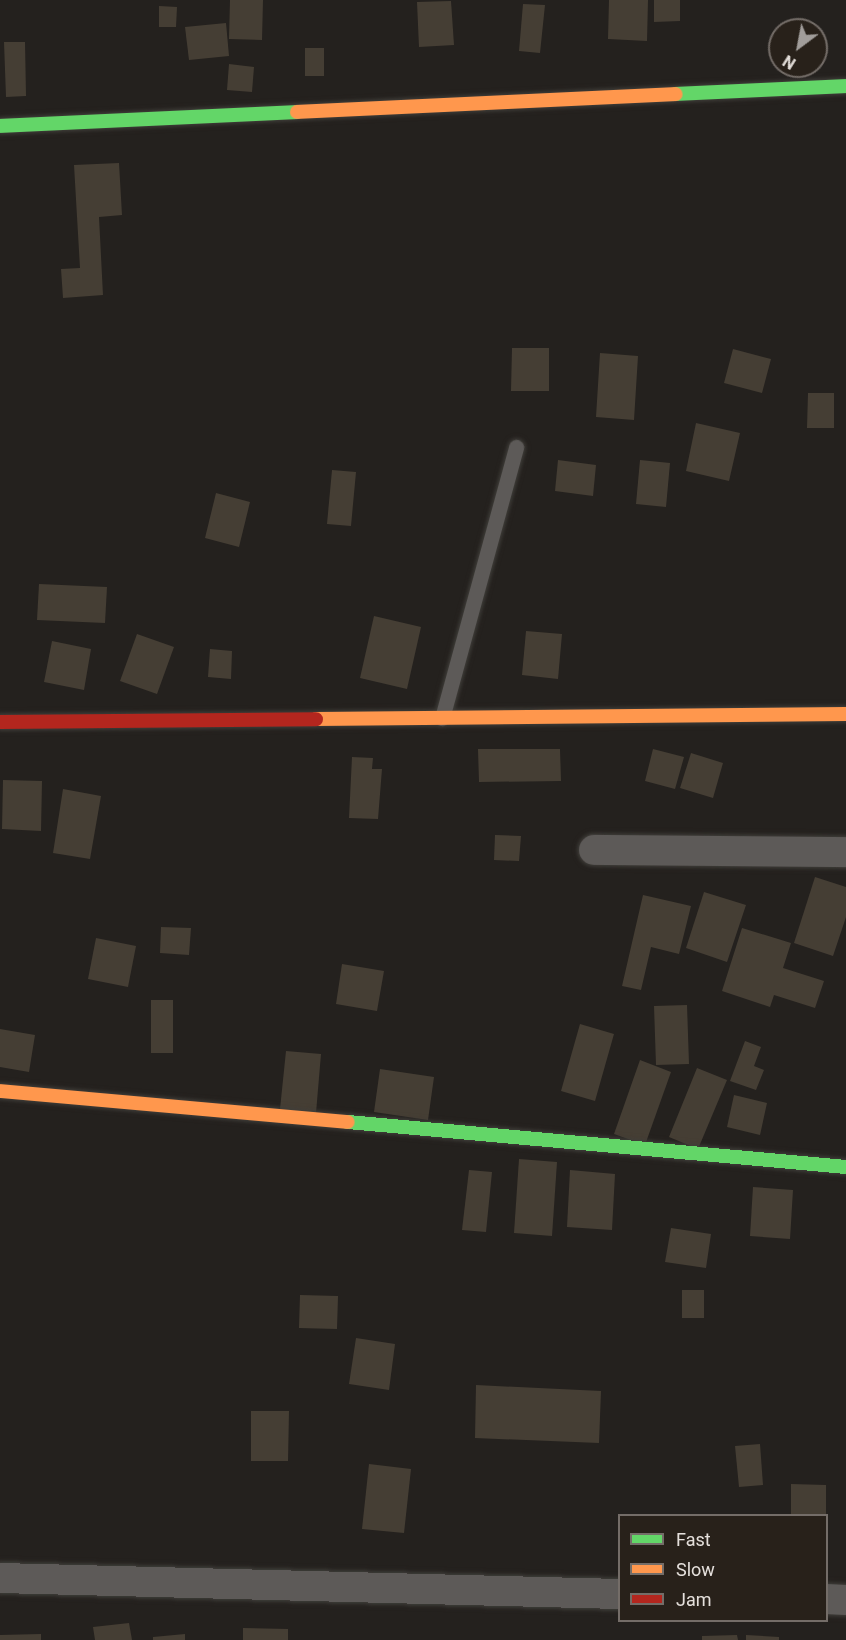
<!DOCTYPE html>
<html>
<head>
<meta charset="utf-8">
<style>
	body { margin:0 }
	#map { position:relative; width:846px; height:1640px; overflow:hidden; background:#24211e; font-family:Roboto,sans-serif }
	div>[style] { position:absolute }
	.building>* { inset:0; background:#453e34 }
	.roads { filter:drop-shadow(0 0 2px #403e3a) drop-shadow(0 0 2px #403e3a) }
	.lane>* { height:15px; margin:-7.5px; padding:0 7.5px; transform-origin:7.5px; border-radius:7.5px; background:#5d5a58 }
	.street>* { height:30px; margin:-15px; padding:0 15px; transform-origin:15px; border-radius:15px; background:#5d5a58 }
	.fast>* { height:14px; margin:-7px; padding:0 7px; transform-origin:7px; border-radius:7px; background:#63d668 }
	.slow>* { height:14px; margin:-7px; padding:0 7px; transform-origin:7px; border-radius:7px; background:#ff974d }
	.jam>* { height:14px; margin:-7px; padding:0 7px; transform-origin:7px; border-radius:7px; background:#b3261e }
	span { translate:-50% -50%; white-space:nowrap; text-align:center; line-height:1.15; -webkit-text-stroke:4.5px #28211a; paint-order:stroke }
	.legend { position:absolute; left:618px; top:1514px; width:210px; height:108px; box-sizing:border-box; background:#28211a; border:2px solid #746d68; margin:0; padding:8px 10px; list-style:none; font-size:18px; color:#e5e0dc }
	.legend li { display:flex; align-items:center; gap:12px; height:30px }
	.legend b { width:30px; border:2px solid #746d68 }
	.north { position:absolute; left:768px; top:18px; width:60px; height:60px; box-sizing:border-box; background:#28211a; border:2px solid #746d68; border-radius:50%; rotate:212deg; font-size:16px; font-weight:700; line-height:24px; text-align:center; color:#e5e0dc }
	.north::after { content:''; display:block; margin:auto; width:21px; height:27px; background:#a19d9a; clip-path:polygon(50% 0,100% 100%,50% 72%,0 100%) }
</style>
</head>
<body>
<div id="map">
	<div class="building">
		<div style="clip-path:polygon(230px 0,263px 0,262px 40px,229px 39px)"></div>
		<div style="clip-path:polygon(609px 0,648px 0,647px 41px,608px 39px)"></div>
		<div style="clip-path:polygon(654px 0,680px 0,680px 21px,654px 22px)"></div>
		<div style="clip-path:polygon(451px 1px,454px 45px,419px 47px,417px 2px)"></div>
		<div style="clip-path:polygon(523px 4px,545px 5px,540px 53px,519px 51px)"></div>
		<div style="clip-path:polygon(159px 6px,177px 7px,176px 27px,159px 27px)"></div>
		<div style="clip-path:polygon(226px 23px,229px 56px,189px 60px,185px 27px)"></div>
		<div style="clip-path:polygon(4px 42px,25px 42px,26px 96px,6px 97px)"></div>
		<div style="clip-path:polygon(305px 48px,324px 48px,324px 76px,305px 76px)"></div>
		<div style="clip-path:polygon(229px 64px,254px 67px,252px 92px,227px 90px)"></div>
		<div style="clip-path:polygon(119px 163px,122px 215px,99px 217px,103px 295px,63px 298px,61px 269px,80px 268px,74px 165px)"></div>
		<div style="clip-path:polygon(512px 348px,549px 348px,549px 391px,511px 391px)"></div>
		<div style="clip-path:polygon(733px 349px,771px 359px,762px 393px,724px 383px)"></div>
		<div style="clip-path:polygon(600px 353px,638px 356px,634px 420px,596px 417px)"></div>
		<div style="clip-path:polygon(808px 393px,834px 393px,834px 428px,807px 428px)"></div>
		<div style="clip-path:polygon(696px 423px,740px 433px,729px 481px,686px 471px)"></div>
		<div style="clip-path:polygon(558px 460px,596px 465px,593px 496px,555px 491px)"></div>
		<div style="clip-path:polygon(640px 460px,670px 463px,666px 507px,636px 504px)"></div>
		<div style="clip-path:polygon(332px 470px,356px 472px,351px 526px,327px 524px)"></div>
		<div style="clip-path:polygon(216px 493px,250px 502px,239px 547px,205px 538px)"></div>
		<div style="clip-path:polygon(39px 584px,107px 587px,105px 623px,37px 620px)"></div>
		<div style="clip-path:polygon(374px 616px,421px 627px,407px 689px,360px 678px)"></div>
		<div style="clip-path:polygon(526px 631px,562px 634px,558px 679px,522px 675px)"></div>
		<div style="clip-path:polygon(137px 634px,174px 647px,157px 694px,120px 681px)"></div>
		<div style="clip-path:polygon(52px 641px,91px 649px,84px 690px,44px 682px)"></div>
		<div style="clip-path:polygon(210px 649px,232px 651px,231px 679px,208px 677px)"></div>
		<div style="clip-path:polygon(478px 749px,560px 749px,561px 781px,479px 782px)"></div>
		<div style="clip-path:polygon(653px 749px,684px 757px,675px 789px,645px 781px)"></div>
		<div style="clip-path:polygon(691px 753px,723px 763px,713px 798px,680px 788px)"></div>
		<div style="clip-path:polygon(352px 757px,373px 758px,372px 769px,382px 769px,378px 819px,349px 818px)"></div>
		<div style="clip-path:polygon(3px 780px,42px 781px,41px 831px,2px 829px)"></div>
		<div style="clip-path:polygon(63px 789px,101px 796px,90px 859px,53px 853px)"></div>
		<div style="clip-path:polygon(495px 835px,521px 836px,519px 861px,494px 860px)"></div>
		<div style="clip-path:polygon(815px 877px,846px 887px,846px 917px,833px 956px,794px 943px)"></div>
		<div style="clip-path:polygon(704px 892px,746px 905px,727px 962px,686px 948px)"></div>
		<div style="clip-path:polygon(643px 895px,691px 906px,679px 954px,651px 947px,641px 990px,622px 986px)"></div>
		<div style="clip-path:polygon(161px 927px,191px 928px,189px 955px,160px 953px)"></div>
		<div style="clip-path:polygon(742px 928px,791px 943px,783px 968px,824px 981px,815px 1008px,774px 995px,770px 1007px,722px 991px)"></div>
		<div style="clip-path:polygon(96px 938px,136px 946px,128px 987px,88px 979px)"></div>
		<div style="clip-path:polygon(342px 964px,384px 971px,377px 1011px,336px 1004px)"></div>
		<div style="clip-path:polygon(151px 1000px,173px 1000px,173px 1053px,151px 1053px)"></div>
		<div style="clip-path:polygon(687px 1005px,689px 1064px,656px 1065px,654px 1006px)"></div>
		<div style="clip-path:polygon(580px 1024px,614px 1034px,595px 1101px,561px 1091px)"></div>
		<div style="clip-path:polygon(0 1029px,35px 1035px,29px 1072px,0 1067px)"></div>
		<div style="clip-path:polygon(745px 1041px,761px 1047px,754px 1066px,764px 1070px,756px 1090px,730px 1081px)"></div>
		<div style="clip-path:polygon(286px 1051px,321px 1054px,316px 1113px,280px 1109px)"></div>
		<div style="clip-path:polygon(640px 1060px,671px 1072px,645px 1145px,614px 1134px)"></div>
		<div style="clip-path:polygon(697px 1068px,727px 1080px,698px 1149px,669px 1137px)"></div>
		<div style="clip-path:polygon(380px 1069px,434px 1077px,428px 1120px,374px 1112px)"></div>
		<div style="clip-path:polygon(734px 1095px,767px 1103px,760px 1135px,727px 1127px)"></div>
		<div style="clip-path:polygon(519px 1159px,557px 1162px,552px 1236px,514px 1233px)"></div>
		<div style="clip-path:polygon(469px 1170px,492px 1172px,486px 1232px,462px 1230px)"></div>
		<div style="clip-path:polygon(570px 1170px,615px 1174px,612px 1230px,567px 1227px)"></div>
		<div style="clip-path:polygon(753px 1187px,793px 1190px,790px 1239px,750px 1236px)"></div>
		<div style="clip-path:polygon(671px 1228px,711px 1234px,706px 1268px,665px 1262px)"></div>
		<div style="clip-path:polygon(682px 1290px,704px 1290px,704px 1318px,682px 1318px)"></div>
		<div style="clip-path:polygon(300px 1295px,338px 1296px,337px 1329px,299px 1328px)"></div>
		<div style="clip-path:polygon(356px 1338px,395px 1344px,389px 1390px,349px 1384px)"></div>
		<div style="clip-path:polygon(476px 1385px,601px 1391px,599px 1443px,475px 1438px)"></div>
		<div style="clip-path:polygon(251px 1411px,289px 1411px,288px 1461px,251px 1461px)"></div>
		<div style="clip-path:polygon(760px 1444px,763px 1485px,739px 1487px,735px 1446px)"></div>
		<div style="clip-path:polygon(369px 1464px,411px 1469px,404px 1533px,362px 1529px)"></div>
		<div style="clip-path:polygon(791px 1484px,826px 1485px,826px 1516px,791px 1516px)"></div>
		<div style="clip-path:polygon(129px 1623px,132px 1640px,95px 1640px,93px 1627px)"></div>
		<div style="clip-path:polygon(243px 1628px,288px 1629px,288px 1640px,243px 1640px)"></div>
		<div style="clip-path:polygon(41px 1634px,41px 1640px,0 1640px,0 1635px)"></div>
		<div style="clip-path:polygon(185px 1634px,185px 1640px,153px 1640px,153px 1637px)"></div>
		<div style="clip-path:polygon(737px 1635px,738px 1640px,702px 1640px,702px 1636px)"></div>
		<div style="clip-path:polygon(746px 1635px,779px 1637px,779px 1640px,746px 1640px)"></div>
	</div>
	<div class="roads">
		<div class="lane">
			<div style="left:442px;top:718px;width:281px;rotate:-74.7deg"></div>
		</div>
		<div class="street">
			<div style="left:594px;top:850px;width:252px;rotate:0.5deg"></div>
			<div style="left:0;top:1578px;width:620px;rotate:1.48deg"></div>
			<div style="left:826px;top:1599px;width:20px;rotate:3deg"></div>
		</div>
		<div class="fast">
			<div style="left:676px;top:94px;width:170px;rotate:-2.7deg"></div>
			<div style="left:0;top:126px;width:297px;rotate:-2.7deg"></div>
			<div style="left:348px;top:1122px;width:500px;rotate:5.16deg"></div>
		</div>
		<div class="slow">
			<div style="left:297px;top:112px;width:379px;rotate:-2.7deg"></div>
			<div style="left:316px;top:719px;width:530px;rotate:-0.54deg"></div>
			<div style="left:0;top:1091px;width:349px;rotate:5.1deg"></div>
		</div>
		<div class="jam">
			<div style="left:0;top:722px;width:316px;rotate:-0.5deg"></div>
		</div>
	</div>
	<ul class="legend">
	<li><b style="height:8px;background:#63d668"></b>Fast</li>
	<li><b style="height:8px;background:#ff974d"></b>Slow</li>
	<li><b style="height:8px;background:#b3261e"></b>Jam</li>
	</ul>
	<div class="north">N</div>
</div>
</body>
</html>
